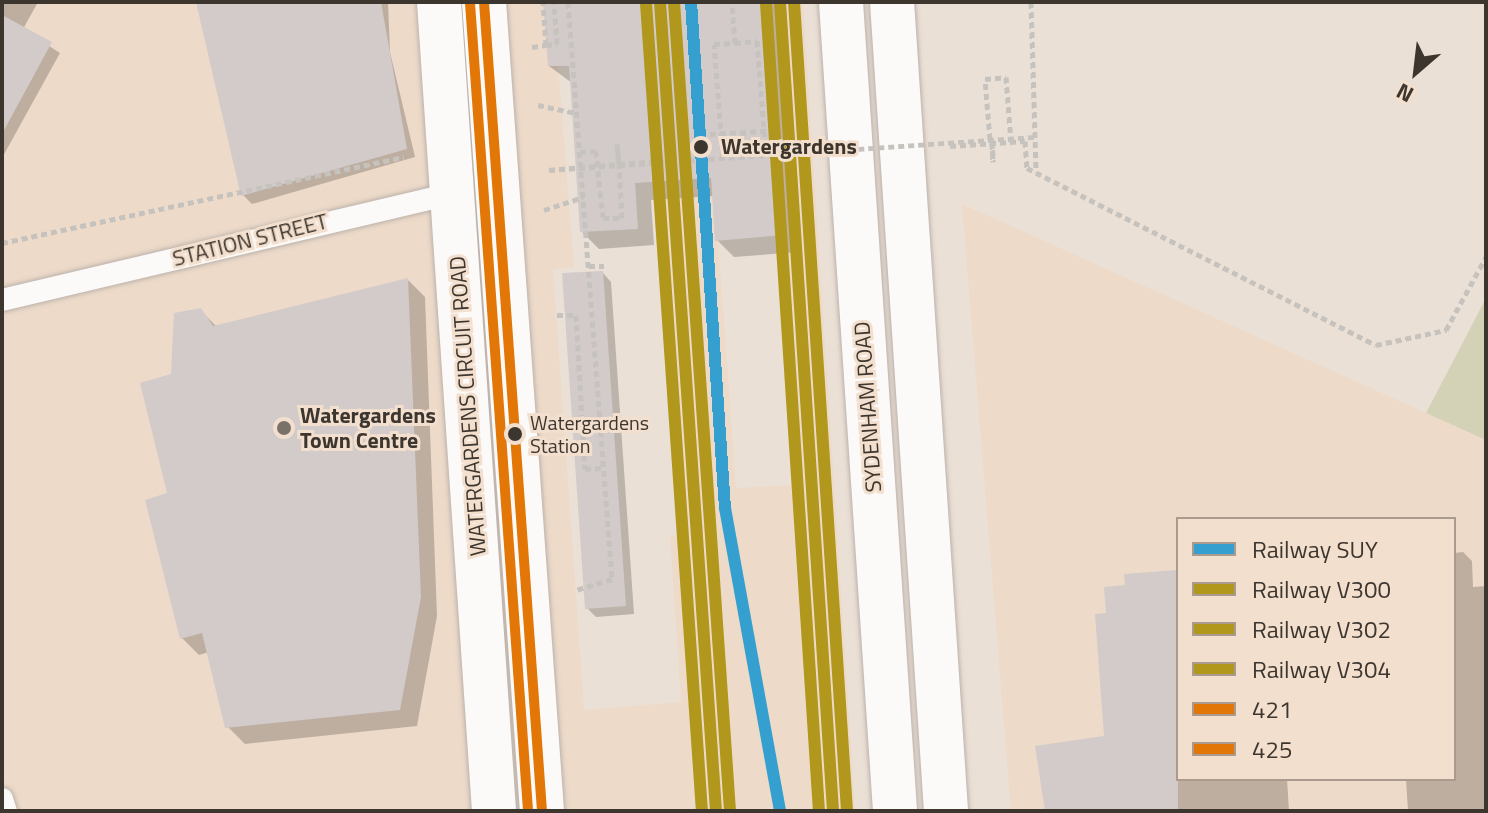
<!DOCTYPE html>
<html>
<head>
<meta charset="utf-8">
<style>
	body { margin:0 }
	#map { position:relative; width:1488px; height:813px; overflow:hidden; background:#ebe0d6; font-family:"Titillium Web",sans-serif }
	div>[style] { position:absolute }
	.built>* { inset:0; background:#eddac9 }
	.green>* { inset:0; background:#d3d1b6 }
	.shadow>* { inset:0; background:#0003 }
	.building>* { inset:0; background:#d2cbc9 }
	.path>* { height:5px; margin-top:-2.5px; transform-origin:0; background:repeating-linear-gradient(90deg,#c6c3bf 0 6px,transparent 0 10px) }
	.roads { filter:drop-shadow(0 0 2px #bbb2ab) drop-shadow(0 0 2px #bbb2ab) }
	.service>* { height:22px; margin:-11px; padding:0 11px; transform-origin:11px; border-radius:11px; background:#fcfaf9 }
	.minor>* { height:44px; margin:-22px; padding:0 22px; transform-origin:22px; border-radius:22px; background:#fcfaf9 }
	.tertiary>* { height:44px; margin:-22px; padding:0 22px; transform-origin:22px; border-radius:22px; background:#fcfaf9 }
	.path-bridge>* { height:5px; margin-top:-2.5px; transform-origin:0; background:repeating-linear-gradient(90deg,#c6c3bf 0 6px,transparent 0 10px) }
	.bus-1>* { height:10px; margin:-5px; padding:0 5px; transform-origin:5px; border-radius:5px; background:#e27707 }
	.bus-2>* { height:10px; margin:-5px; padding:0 5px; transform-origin:5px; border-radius:5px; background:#e27707 }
	.rail-1>* { height:12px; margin:-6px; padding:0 6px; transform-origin:6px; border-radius:6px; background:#35a0cf }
	.rail-2>* { height:12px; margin:-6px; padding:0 6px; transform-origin:6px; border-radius:6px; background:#b1971c }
	.rail-3>* { height:12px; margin:-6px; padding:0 6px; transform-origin:6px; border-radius:6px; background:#b1971c }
	.rail-4>* { height:12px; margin:-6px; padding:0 6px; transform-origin:6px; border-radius:6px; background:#b1971c }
	.dots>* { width:22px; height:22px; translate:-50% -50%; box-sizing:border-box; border:4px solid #f3dfce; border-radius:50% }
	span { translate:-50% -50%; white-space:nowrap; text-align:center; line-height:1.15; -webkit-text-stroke:6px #f3dfce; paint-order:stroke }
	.bus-label { font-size:20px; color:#3d362f }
	.left { translate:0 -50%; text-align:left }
	.stop-label { font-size:22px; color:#3d362f; font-weight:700 }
	.street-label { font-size:22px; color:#3d362f }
	.poi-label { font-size:22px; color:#3d362f; font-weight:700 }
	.frame { position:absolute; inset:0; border:4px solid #3d362f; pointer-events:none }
	.legend { position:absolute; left:1176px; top:517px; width:280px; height:264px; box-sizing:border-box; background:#f3dfce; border:2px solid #aa9b8e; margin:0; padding:10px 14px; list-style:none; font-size:24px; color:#3d362f }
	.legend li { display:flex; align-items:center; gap:16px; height:40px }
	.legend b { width:40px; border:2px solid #aa9b8e }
	.north { position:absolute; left:1376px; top:32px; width:80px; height:80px; -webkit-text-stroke:6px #f3dfce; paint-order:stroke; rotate:208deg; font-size:22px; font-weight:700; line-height:32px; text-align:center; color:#3d362f }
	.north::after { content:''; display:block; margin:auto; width:28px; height:36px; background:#3d362f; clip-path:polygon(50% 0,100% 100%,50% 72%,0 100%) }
</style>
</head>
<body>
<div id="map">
	<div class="built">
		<div style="clip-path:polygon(2px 2px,553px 2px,574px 267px,553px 269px,584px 710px,681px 702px,670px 536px,685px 534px,649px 2px,701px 2px,736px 488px,800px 485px,766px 2px,803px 2px,855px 811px,2px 811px)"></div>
		<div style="clip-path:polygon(evenodd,962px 204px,1486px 440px,1486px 811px,1011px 811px,962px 204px,1178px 519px,1454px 519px,1454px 779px,1178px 779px,1178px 519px)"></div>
	</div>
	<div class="green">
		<div style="clip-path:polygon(1486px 298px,1486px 440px,1426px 413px)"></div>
	</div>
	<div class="shadow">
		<div style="clip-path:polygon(2px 2px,38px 2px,23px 29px,60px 53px,2px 158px)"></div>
		<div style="clip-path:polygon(198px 2px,388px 2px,390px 52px,415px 157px,252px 204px,243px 195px)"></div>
		<div style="clip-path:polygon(545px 2px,779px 2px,799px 252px,734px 257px,717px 240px,714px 196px,651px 200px,654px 245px,599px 249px,582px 232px,572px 83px,549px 66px)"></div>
		<div style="clip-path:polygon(603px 273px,611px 282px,634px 614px,596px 617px,587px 608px)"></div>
		<div style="clip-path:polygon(408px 280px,425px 297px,437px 616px,417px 726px,245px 744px,227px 726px,209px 652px,199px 655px,182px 638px,170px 495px,173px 375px,200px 310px,217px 327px)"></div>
		<div style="clip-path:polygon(1463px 552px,1472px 561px,1473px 587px,1486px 586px,1486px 811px,1408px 811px,1406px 779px,1454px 779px,1454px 553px)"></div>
		<div style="clip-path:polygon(1178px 572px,1178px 779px,1287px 779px,1289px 811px,1047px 811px,1106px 738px,1108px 615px,1127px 587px)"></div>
	</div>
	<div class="building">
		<div style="clip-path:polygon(196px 2px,381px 2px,407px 149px,241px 196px)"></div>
		<div style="clip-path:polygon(543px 2px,761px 2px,783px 235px,715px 241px,711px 178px,635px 183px,638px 229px,580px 232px,569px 66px,548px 66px)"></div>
		<div style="clip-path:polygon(2px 15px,52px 42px,2px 134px)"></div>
		<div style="clip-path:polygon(603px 271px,626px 606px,585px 609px,562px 273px)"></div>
		<div style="clip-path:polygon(408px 278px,421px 597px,400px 710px,225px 728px,202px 633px,180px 639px,145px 500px,167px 493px,140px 383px,171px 374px,174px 313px,201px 308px,213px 326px)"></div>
		<div style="clip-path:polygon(1178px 570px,1178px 811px,1045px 811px,1035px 746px,1104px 736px,1095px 614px,1106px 613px,1104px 587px,1125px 585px,1124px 574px)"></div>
	</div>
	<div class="path">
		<div style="left:568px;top:2px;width:579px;rotate:85.64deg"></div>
		<div style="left:612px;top:579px;width:37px;rotate:163deg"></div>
		<div style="left:1031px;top:2px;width:170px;rotate:88.3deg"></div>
		<div style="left:735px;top:43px;width:22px;rotate:-5deg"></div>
		<div style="left:757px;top:41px;width:114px;rotate:85.5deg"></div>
		<div style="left:546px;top:45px;width:11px;rotate:-5deg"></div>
		<div style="left:557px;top:44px;width:42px;rotate:-94.1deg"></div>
		<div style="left:532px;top:47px;width:14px;rotate:-8deg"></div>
		<div style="left:546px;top:45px;width:43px;rotate:-94deg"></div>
		<div style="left:538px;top:105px;width:39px;rotate:12deg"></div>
		<div style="left:743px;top:132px;width:24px;rotate:85deg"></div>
		<div style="left:710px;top:134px;width:65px;rotate:-3.5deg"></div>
		<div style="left:990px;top:139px;width:60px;rotate:-94.8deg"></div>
		<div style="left:985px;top:79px;width:21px;rotate:-5deg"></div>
		<div style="left:1006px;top:77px;width:65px;rotate:85.6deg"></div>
		<div style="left:992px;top:143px;width:19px;rotate:87deg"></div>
		<div style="left:950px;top:146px;width:75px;rotate:-3.8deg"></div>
		<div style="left:1025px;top:141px;width:27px;rotate:86deg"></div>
		<div style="left:1027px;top:168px;width:391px;rotate:26.9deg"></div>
		<div style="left:1376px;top:345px;width:72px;rotate:-12.1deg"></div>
		<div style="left:1446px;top:330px;width:83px;rotate:-61.3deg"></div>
		<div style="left:580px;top:152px;width:16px;rotate:-4deg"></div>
		<div style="left:723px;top:158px;width:114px;rotate:-94.5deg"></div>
		<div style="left:714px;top:44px;width:21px;rotate:-3deg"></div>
		<div style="left:735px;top:43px;width:41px;rotate:-94.2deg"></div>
		<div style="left:619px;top:164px;width:41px;rotate:-4.2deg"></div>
		<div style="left:549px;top:170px;width:70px;rotate:-4.9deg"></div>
		<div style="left:619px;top:164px;width:20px;rotate:-96deg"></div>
		<div style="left:600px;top:192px;width:26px;rotate:83deg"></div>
		<div style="left:603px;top:218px;width:19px"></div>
		<div style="left:622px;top:218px;width:53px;rotate:-93.2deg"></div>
		<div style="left:544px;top:210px;width:41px;rotate:-18.4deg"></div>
		<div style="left:2px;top:243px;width:411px;rotate:-12.1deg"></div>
		<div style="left:589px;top:266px;width:15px"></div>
		<div style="left:557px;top:315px;width:19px"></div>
		<div style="left:576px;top:315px;width:154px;rotate:86.7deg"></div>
		<div style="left:585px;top:469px;width:19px;rotate:-3deg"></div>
	</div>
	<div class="roads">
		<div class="service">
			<div style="left:2px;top:300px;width:471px;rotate:-13.3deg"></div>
			<div style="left:2px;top:799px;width:13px;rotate:72deg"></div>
		</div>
		<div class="minor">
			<div style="left:439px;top:2px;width:811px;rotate:86.11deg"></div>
			<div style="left:484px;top:2px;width:811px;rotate:85.9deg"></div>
		</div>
		<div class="tertiary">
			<div style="left:841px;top:2px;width:811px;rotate:86.18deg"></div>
			<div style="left:892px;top:2px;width:811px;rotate:86.18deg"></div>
		</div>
	</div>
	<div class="path-bridge">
		<div style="left:992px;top:140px;width:22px;rotate:87deg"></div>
		<div style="left:617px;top:144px;width:21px;rotate:85deg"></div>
		<div style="left:596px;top:151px;width:41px;rotate:84.4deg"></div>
		<div style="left:549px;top:170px;width:487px;rotate:-3.9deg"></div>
	</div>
	<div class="bus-1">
		<div style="left:484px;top:2px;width:811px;rotate:85.9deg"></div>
	</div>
	<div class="bus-2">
		<div style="left:470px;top:3px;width:810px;rotate:85.89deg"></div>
	</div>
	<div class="rail-1">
		<div style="left:691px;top:2px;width:507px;rotate:86.16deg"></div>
		<div style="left:725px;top:508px;width:308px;rotate:79.7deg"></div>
	</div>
	<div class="rail-2">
		<div style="left:660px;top:2px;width:811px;rotate:86.04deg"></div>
		<div style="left:780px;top:2px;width:811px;rotate:86.25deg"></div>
	</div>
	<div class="rail-3">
		<div style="left:646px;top:3px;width:810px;rotate:86.04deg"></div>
		<div style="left:766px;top:3px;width:810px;rotate:86.25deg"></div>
	</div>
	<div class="rail-4">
		<div style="left:674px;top:2px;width:810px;rotate:86.04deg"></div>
		<div style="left:794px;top:2px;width:810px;rotate:86.25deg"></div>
	</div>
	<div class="dots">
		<div style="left:701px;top:147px;background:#3d362f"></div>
		<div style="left:284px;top:428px;background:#7a7269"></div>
		<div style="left:515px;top:434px;background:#3d362f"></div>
	</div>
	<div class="bus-label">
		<span class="left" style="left:530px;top:434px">Watergardens<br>Station</span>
	</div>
	<div class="stop-label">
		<span class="left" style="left:721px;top:147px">Watergardens</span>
	</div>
	<div class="street-label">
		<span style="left:250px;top:240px;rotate:-14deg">STATION STREET</span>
		<span style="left:468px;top:406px;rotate:-94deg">WATERGARDENS CIRCUIT ROAD</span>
		<span style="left:868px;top:407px;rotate:-94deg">SYDENHAM ROAD</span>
	</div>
	<div class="poi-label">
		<span class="left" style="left:300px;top:428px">Watergardens<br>Town Centre</span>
	</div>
	<div class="frame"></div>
	<ul class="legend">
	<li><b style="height:10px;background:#35a0cf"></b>Railway SUY</li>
	<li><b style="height:10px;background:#b1971c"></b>Railway V300</li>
	<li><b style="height:10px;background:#b1971c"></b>Railway V302</li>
	<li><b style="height:10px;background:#b1971c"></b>Railway V304</li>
	<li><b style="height:10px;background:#e27707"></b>421</li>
	<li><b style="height:10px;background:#e27707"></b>425</li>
	</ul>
	<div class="north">N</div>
</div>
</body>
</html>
